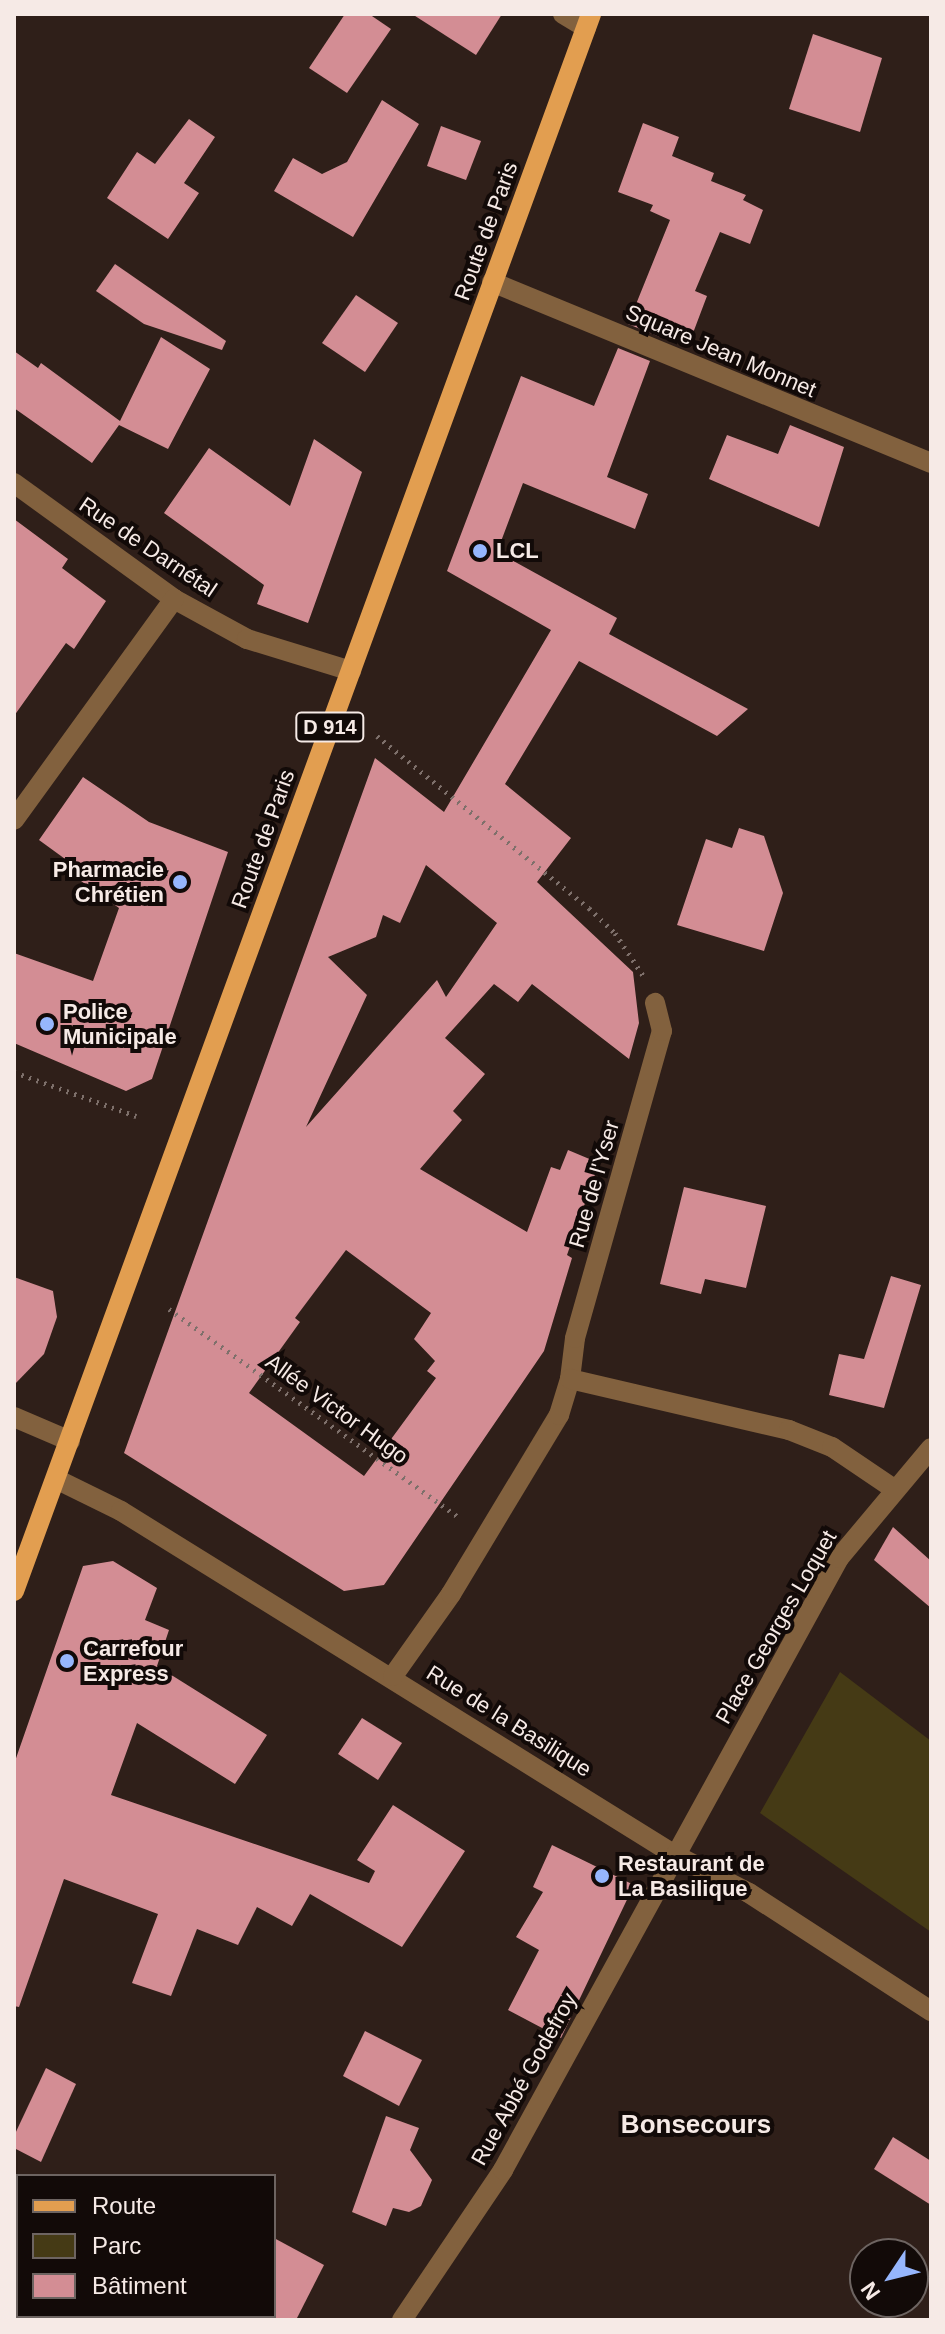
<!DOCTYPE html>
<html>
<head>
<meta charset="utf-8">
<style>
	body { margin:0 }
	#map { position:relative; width:945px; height:2334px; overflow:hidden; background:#2f1f19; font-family:Arial,sans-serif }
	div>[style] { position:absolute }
	.green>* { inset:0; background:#453a15 }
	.building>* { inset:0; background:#d38d94 }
	.path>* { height:5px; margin-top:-2.5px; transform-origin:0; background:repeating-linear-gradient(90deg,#7e706b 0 2px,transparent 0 8px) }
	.street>* { height:20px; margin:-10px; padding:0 10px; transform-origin:10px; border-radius:10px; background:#82613e }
	.primary>* { height:20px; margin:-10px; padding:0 10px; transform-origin:10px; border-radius:10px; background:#e29e50 }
	.dots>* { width:22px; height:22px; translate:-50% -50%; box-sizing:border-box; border:4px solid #120a08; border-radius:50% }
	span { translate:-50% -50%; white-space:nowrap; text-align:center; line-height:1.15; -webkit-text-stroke:8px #120a08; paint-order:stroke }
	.shield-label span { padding:2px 6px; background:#120a08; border:2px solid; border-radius:6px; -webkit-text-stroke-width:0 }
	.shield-label { font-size:20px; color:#f6eae6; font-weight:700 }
	.street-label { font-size:22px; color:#f6eae6 }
	.poi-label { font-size:22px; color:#f6eae6; font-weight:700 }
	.left { translate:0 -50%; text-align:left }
	.right { translate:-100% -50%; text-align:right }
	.quarter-label { font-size:26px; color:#f6eae6; font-weight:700 }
	.frame { position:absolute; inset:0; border:16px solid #f6eae6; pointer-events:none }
	.legend { position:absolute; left:16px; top:2174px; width:260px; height:144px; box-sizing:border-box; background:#120a08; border:2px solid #6d6461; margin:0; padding:10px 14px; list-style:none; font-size:24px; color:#f6eae6 }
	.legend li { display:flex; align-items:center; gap:16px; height:40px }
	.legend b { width:40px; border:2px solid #6d6461 }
	.north { position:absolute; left:849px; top:2238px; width:80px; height:80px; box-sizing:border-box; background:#120a08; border:2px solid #6d6461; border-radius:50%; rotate:235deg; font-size:22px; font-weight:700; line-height:32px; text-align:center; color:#f6eae6 }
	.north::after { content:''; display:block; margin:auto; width:28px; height:36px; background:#96b6fd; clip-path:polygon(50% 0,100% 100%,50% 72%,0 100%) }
</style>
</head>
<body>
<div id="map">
	<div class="green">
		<div style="clip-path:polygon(840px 1672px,931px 1741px,931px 1932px,760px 1813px)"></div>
	</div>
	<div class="building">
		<div style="clip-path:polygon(345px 14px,369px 14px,391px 29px,347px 93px,309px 68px)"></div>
		<div style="clip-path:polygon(412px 14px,502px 14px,476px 55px)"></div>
		<div style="clip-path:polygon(813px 34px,882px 58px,860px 132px,789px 109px)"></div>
		<div style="clip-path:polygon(382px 100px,419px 124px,353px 237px,274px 191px,293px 158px,322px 174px,347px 162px)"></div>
		<div style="clip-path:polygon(189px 119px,215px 137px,184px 183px,199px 193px,168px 239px,107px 198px,137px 152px,155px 164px)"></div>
		<div style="clip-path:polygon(643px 123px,679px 137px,672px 156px,714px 173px,711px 181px,746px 195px,743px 200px,763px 210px,750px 244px,720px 232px,695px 291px,707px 296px,690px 341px,663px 329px,660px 337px,628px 324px,670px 220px,650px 211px,653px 205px,618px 192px)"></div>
		<div style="clip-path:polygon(441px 126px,481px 141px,466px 180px,427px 166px)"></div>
		<div style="clip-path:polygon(115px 264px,226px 341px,222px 350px,144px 324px,96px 291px)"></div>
		<div style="clip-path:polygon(356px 295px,398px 323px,365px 372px,322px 343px)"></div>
		<div style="clip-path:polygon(161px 337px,210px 369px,168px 449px,119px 425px,92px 463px,14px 408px,14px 351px,38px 368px,41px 363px,120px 421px)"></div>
		<div style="clip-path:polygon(evenodd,618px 348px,650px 361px,607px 477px,648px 494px,635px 529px,523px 483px,497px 552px,617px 618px,609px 634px,748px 709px,717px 736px,579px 661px,505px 784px,571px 838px,537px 882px,633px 972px,639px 1023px,629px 1059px,532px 984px,518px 1002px,494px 984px,445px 1038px,485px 1074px,453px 1111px,462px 1120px,420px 1169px,527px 1232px,551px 1167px,560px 1170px,568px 1150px,599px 1163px,567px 1255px,572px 1258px,544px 1351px,384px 1585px,344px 1591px,124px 1453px,375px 758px,444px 812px,551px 630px,447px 571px,521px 376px,594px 406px,618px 348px,426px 865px,497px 923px,446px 997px,437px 980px,306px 1127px,367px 995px,328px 957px,376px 937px,383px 915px,400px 923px,426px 865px,618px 348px,346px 1250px,431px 1313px,414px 1339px,435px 1361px,427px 1371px,436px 1378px,364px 1476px,249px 1393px,300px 1322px,295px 1318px,346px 1250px)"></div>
		<div style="clip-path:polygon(790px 425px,844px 447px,819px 527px,709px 479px,727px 435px,778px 454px)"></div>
		<div style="clip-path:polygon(314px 439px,362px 472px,308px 623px,257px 604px,264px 585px,164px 513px,209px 448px,290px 506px)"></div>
		<div style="clip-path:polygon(14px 519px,68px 559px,62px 568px,106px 601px,74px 649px,66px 643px,14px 716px)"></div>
		<div style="clip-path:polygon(83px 777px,149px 822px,228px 852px,152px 1079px,126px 1091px,14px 1043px,14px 953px,93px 981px,119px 908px,67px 871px,72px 864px,39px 840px)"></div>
		<div style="clip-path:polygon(739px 828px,764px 836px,783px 893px,764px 951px,677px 925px,706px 839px,732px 848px)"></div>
		<div style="clip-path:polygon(684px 1187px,766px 1206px,746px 1288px,705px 1279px,701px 1294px,660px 1284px)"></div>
		<div style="clip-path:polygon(891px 1276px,921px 1285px,884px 1408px,829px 1395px,839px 1354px,864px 1359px)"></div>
		<div style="clip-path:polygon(14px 1277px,53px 1291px,57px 1317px,44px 1354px,14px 1385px)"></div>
		<div style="clip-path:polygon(893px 1527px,931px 1561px,931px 1608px,874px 1560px)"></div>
		<div style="clip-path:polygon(113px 1561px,157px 1588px,145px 1620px,169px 1630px,157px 1666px,267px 1735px,235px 1784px,137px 1723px,111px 1795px,369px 1883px,375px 1871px,357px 1860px,393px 1805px,465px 1851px,402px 1947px,310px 1894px,292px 1926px,257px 1907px,238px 1945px,197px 1929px,171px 1996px,132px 1983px,158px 1914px,64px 1879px,19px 2007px,14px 2006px,14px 1764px,83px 1566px)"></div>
		<div style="clip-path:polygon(362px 1718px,402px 1743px,378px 1780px,338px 1754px)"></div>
		<div style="clip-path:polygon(552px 1845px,634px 1885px,561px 2038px,508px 2010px,539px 1950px,516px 1937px,543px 1892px,533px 1887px)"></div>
		<div style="clip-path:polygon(365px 2031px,422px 2060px,399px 2106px,343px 2076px)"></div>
		<div style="clip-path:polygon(46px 2068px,76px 2084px,41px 2162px,14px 2148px,14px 2136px)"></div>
		<div style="clip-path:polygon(386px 2116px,419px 2128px,410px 2150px,432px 2180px,421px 2206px,409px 2212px,393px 2208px,386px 2226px,352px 2212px)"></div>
		<div style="clip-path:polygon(893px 2137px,931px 2161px,931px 2205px,874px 2169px)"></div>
		<div style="clip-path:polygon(274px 2238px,324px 2265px,296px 2320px,274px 2320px)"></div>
	</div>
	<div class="path">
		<div style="left:377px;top:736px;width:273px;rotate:39.1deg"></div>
		<div style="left:589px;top:908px;width:36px;rotate:44deg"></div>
		<div style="left:615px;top:933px;width:53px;rotate:56.6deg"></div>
		<div style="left:14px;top:1072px;width:130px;rotate:19.8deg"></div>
		<div style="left:169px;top:1309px;width:358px;rotate:35.7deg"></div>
	</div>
	<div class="street">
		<div style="left:563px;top:14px;width:27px;rotate:31deg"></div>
		<div style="left:492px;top:282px;width:475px;rotate:22.4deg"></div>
		<div style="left:14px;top:483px;width:198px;rotate:35.9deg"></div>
		<div style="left:174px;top:599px;width:83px;rotate:28.7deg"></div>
		<div style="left:247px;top:639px;width:109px;rotate:17.1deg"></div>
		<div style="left:14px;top:820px;width:273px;rotate:-54.1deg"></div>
		<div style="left:570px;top:1379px;width:41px;rotate:-83deg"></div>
		<div style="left:575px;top:1338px;width:319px;rotate:-74.2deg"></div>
		<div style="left:662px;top:1031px;width:29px;rotate:-104deg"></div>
		<div style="left:14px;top:1417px;width:61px;rotate:23.2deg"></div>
		<div style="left:56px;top:1479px;width:72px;rotate:26.2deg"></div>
		<div style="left:121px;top:1511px;width:652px;rotate:31.84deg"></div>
		<div style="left:675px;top:1855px;width:83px;rotate:27.2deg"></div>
		<div style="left:749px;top:1893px;width:217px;rotate:33deg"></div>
		<div style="left:393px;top:1676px;width:100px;rotate:-54.7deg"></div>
		<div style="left:451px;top:1594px;width:209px;rotate:-58.9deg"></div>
		<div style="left:559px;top:1415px;width:38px;rotate:-73deg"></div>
		<div style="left:570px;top:1379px;width:225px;rotate:13.1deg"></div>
		<div style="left:789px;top:1430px;width:46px;rotate:21.6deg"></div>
		<div style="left:832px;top:1447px;width:75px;rotate:34.1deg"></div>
		<div style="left:402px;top:2320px;width:181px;rotate:-56deg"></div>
		<div style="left:503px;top:2170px;width:698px;rotate:-61.23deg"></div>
		<div style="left:839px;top:1558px;width:143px;rotate:-50.1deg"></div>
	</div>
	<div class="primary">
		<div style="left:14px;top:1591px;width:1679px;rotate:-69.9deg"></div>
	</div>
	<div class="dots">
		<div style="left:480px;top:551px;background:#96b6fd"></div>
		<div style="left:180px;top:882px;background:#96b6fd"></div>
		<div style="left:47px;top:1024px;background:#96b6fd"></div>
		<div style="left:67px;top:1661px;background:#96b6fd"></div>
		<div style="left:602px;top:1876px;background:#96b6fd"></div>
	</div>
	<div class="shield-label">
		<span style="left:330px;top:727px">D 914</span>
	</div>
	<div class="street-label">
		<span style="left:486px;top:231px;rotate:-70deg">Route de Paris</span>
		<span style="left:721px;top:351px;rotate:23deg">Square Jean Monnet</span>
		<span style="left:148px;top:547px;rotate:34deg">Rue de Darnétal</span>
		<span style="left:263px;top:839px;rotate:-70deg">Route de Paris</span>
		<span style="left:594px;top:1184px;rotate:-74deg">Rue de l'Yser</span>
		<span style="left:337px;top:1409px;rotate:36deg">Allée Victor Hugo</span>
		<span style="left:776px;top:1627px;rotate:-60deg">Place Georges Loquet</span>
		<span style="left:509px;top:1721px;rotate:32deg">Rue de la Basilique</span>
		<span style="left:524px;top:2079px;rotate:-61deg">Rue Abbé Godefroy</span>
	</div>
	<div class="poi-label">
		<span class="left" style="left:496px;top:551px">LCL</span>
		<span class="right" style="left:164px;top:882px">Pharmacie<br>Chrétien</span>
		<span class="left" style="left:63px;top:1024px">Police<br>Municipale</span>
		<span class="left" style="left:83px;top:1661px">Carrefour<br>Express</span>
		<span class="left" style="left:618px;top:1876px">Restaurant de<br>La Basilique</span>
	</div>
	<div class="quarter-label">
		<span style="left:696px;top:2125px">Bonsecours</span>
	</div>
	<div class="frame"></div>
	<ul class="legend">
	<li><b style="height:10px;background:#e29e50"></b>Route</li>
	<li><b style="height:22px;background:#453a15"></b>Parc</li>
	<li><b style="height:22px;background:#d38d94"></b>Bâtiment</li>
	</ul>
	<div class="north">N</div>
</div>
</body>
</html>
